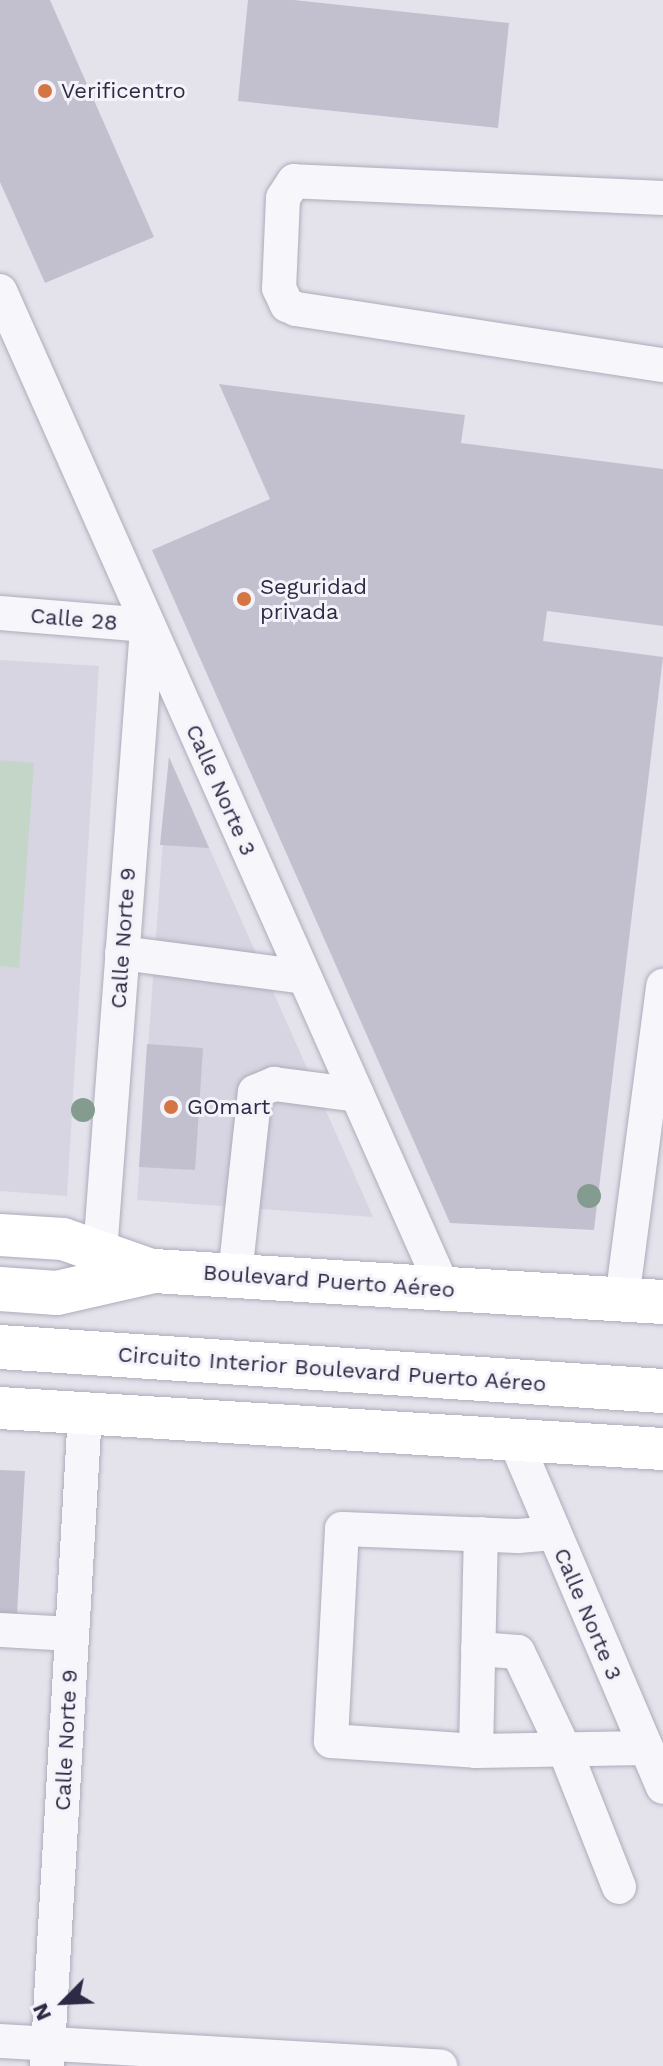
<!DOCTYPE html>
<html>
<head>
<meta charset="utf-8">
<style>
	body { margin:0 }
	#map { position:relative; width:663px; height:2066px; overflow:hidden; background:#e4e3ec; font-family:"Work Sans",sans-serif }
	div>[style] { position:absolute }
	.built>* { inset:0; background:#d6d5e1 }
	.green>* { inset:0; background:#c4d6c8 }
	.building>* { inset:0; background:#c2c0cf }
	.roads { filter:drop-shadow(0 0 2px #adacba) drop-shadow(0 0 2px #adacba) }
	.minor>* { height:34px; margin:-17px; padding:0 17px; transform-origin:17px; border-radius:17px; background:#f7f6fa }
	.major>* { height:42px; margin:-21px; padding:0 21px; transform-origin:21px; border-radius:21px; background:#fff }
	.highway>* { height:44px; margin:-22px; padding:0 22px; transform-origin:22px; border-radius:22px; background:#fff }
	.trees>* { width:24px; height:24px; margin:-12px; border-radius:50%; background:#849c8f }
	.dots>* { width:22px; height:22px; translate:-50% -50%; box-sizing:border-box; border:4px solid #f3f3f9; border-radius:50% }
	span { translate:-50% -50%; white-space:nowrap; text-align:center; line-height:1.15; -webkit-text-stroke:6px #f3f3f9; paint-order:stroke }
	.poi-label { font-size:22px; color:#2d2a45 }
	.left { translate:0 -50%; text-align:left }
	.street-label { font-size:22px; color:#2d2a45 }
	.north { position:absolute; left:24px; top:1962px; width:80px; height:80px; -webkit-text-stroke:6px #f3f3f9; paint-order:stroke; rotate:246deg; font-size:22px; font-weight:700; line-height:32px; text-align:center; color:#2d2a45 }
	.north::after { content:''; display:block; margin:auto; width:28px; height:36px; background:#2d2a45; clip-path:polygon(50% 0,100% 100%,50% 72%,0 100%) }
</style>
</head>
<body>
<div id="map">
	<div class="built">
		<div style="clip-path:polygon(0 660px,99px 666px,67px 1196px,0 1191px)"></div>
		<div style="clip-path:polygon(169px 757px,373px 1217px,137px 1200px)"></div>
	</div>
	<div class="green">
		<div style="clip-path:polygon(0 760px,34px 763px,19px 968px,0 966px)"></div>
	</div>
	<div class="building">
		<div style="clip-path:polygon(0 0,50px 0,154px 237px,45px 283px,0 182px)"></div>
		<div style="clip-path:polygon(248px 0,294px 0,509px 23px,498px 128px,238px 101px)"></div>
		<div style="clip-path:polygon(219px 384px,465px 415px,461px 443px,663px 469px,663px 626px,547px 611px,543px 641px,663px 657px,594px 1230px,450px 1223px,152px 550px,270px 499px)"></div>
		<div style="clip-path:polygon(169px 757px,209px 848px,160px 845px)"></div>
		<div style="clip-path:polygon(147px 1044px,203px 1048px,195px 1170px,139px 1167px)"></div>
		<div style="clip-path:polygon(0 1470px,25px 1471px,17px 1614px,0 1613px)"></div>
	</div>
	<div class="roads">
		<div class="minor">
			<div style="left:663px;top:198px;width:369px;rotate:-177.4deg"></div>
			<div style="left:294px;top:181px;width:20px;rotate:123deg"></div>
			<div style="left:283px;top:198px;width:90px;rotate:92.5deg"></div>
			<div style="left:279px;top:288px;width:19px;rotate:65deg"></div>
			<div style="left:287px;top:305px;width:10px;rotate:24deg"></div>
			<div style="left:296px;top:309px;width:371px;rotate:8.7deg"></div>
			<div style="left:0;top:291px;width:1091px;rotate:66.04deg"></div>
			<div style="left:0;top:613px;width:147px;rotate:4.7deg"></div>
			<div style="left:122px;top:953px;width:184px;rotate:7.5deg"></div>
			<div style="left:100px;top:1252px;width:625px;rotate:-85.69deg"></div>
			<div style="left:235px;top:1275px;width:184px;rotate:-83.8deg"></div>
			<div style="left:255px;top:1092px;width:21px;rotate:-23deg"></div>
			<div style="left:274px;top:1084px;width:84px;rotate:7.5deg"></div>
			<div style="left:622px;top:1299px;width:316px;rotate:-82.5deg"></div>
			<div style="left:515px;top:1440px;width:377px;rotate:66.9deg"></div>
			<div style="left:553px;top:1533px;width:35px;rotate:175deg"></div>
			<div style="left:518px;top:1536px;width:176px;rotate:-177.7deg"></div>
			<div style="left:342px;top:1529px;width:212px;rotate:93deg"></div>
			<div style="left:331px;top:1741px;width:145px;rotate:3.9deg"></div>
			<div style="left:476px;top:1751px;width:170px;rotate:-1deg"></div>
			<div style="left:0;top:1630px;width:72px;rotate:3.2deg"></div>
			<div style="left:478px;top:1649px;width:40px;rotate:4.3deg"></div>
			<div style="left:518px;top:1652px;width:112px;rotate:64.6deg"></div>
			<div style="left:566px;top:1753px;width:144px;rotate:68.4deg"></div>
			<div style="left:476px;top:1751px;width:217px;rotate:-88.7deg"></div>
			<div style="left:0;top:2041px;width:441px;rotate:3.3deg"></div>
			<div style="left:47px;top:2066px;width:654px;rotate:-86.67deg"></div>
		</div>
		<div class="major">
			<div style="left:0;top:1235px;width:63px;rotate:3.6deg"></div>
			<div style="left:63px;top:1239px;width:96px;rotate:19.4deg"></div>
			<div style="left:0;top:1408px;width:664px;rotate:3.54deg"></div>
		</div>
		<div class="highway">
			<div style="left:0;top:1289px;width:57px;rotate:4deg"></div>
			<div style="left:57px;top:1293px;width:99px;rotate:-12.8deg"></div>
			<div style="left:154px;top:1271px;width:510px;rotate:3.49deg"></div>
			<div style="left:0;top:1347px;width:664px;rotate:3.8deg"></div>
		</div>
	</div>
	<div class="trees">
		<div style="left:83px;top:1110px"></div>
		<div style="left:589px;top:1196px"></div>
	</div>
	<div class="dots">
		<div style="left:45px;top:91px;background:#d57544"></div>
		<div style="left:244px;top:599px;background:#d57544"></div>
		<div style="left:171px;top:1107px;background:#d57544"></div>
	</div>
	<div class="poi-label">
		<span class="left" style="left:61px;top:91px">Verificentro</span>
		<span class="left" style="left:260px;top:599px">Seguridad<br>privada</span>
		<span class="left" style="left:187px;top:1107px">GOmart</span>
	</div>
	<div class="street-label">
		<span style="left:74px;top:619px;rotate:5deg">Calle 28</span>
		<span style="left:221px;top:790px;rotate:66deg">Calle Norte 3</span>
		<span style="left:123px;top:938px;rotate:-86deg">Calle Norte 9</span>
		<span style="left:329px;top:1281px;rotate:4deg">Boulevard Puerto Aéreo</span>
		<span style="left:332px;top:1369px;rotate:4deg">Circuito Interior Boulevard Puerto Aéreo</span>
		<span style="left:588px;top:1614px;rotate:67deg">Calle Norte 3</span>
		<span style="left:66px;top:1740px;rotate:-87deg">Calle Norte 9</span>
	</div>
	<div class="north">N</div>
</div>
</body>
</html>
